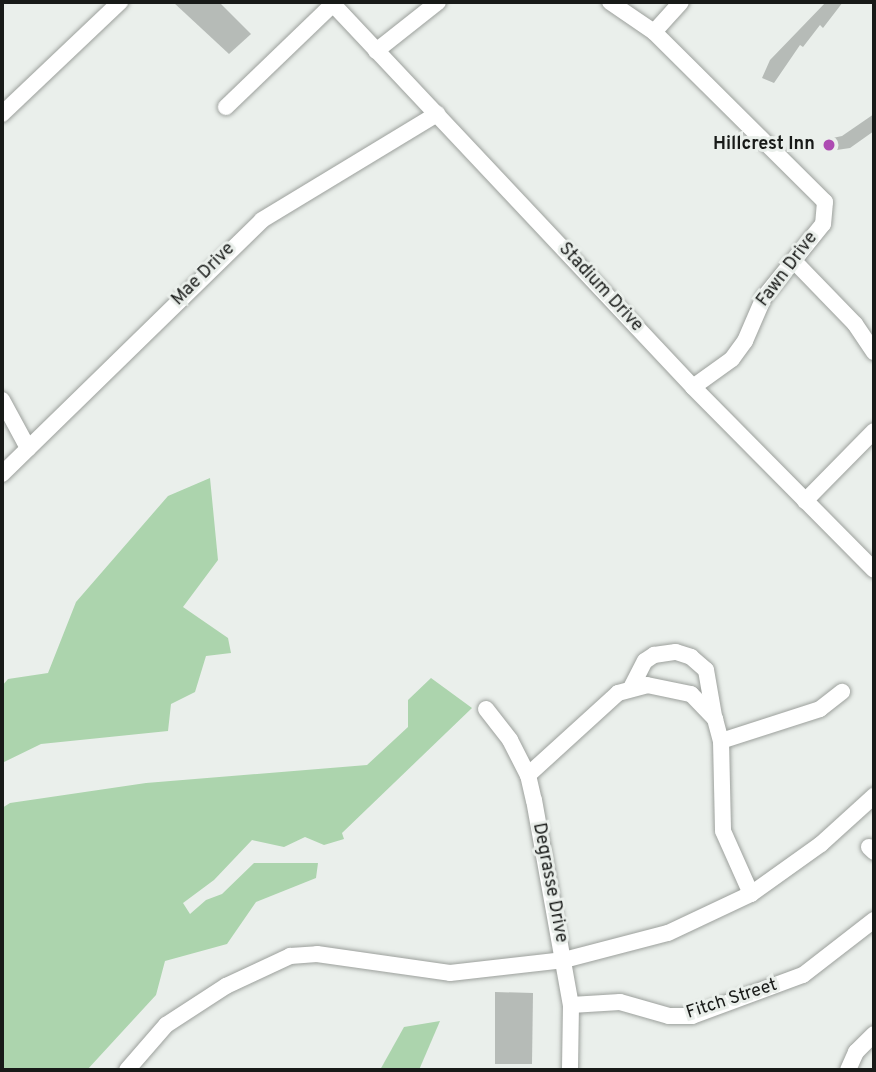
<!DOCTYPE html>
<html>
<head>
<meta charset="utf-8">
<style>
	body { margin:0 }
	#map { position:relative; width:876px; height:1072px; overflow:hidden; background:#eaefeb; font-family:Overpass,sans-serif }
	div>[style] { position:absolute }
	.green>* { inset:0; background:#acd4ad }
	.building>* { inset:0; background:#b6bbb7 }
	.roads { filter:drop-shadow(0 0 2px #9ca09c) drop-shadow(0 0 2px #9ca09c) }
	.minor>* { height:16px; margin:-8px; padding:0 8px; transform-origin:8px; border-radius:8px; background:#fff }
	.dots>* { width:19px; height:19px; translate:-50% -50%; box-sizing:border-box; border:4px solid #eaefeb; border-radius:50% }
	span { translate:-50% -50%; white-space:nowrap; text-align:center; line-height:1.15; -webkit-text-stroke:6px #eaefeb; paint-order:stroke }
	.poi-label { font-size:18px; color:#181a18; font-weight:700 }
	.right { translate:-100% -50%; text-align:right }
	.street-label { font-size:18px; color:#181a18 }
	.frame { position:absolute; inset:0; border:4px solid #181a18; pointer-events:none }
</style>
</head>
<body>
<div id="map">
	<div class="green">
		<div style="clip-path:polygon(210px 478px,218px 560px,183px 607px,228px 638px,231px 653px,206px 656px,195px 692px,171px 704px,168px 731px,41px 744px,2px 763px,2px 686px,8px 679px,48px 673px,76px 602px,168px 496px)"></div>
		<div style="clip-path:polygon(431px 678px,472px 708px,342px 833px,344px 839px,324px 845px,305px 837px,284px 847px,252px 840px,214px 880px,183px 903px,190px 914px,206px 900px,222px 894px,254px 863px,318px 863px,316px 878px,256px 902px,227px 944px,165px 961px,156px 995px,87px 1070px,2px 1070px,2px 808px,10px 803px,146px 783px,367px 765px,408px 727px,408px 700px)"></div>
		<div style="clip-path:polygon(440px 1021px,419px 1070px,380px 1070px,404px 1027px)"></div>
	</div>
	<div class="building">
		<div style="clip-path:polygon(173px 2px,219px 2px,251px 34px,229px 54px)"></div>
		<div style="clip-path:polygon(826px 2px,843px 2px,823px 28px,820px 25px,803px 47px,800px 45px,774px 83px,762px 78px,770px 60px)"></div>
		<div style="clip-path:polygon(874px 114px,874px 131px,850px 148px,830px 151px,828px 139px,842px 136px)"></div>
		<div style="clip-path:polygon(495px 992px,533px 993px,532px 1064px,495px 1064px)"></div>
	</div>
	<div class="roads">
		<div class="minor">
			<div style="left:331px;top:2px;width:528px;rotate:46.76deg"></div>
			<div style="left:693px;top:387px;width:257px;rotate:45.3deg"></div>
			<div style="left:610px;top:2px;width:53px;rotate:34.3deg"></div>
			<div style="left:654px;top:32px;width:40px;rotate:-48deg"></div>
			<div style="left:654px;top:32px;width:241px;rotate:44.8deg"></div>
			<div style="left:825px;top:202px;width:22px;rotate:95deg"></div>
			<div style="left:823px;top:224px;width:94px;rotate:128.9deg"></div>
			<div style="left:764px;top:297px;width:48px;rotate:113.4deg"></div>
			<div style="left:745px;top:341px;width:22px;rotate:126deg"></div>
			<div style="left:732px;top:359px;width:48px;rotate:144.3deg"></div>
			<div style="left:376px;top:51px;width:79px;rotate:-38.3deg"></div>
			<div style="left:226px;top:107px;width:149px;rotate:-43.9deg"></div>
			<div style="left:2px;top:114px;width:163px;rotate:-43.5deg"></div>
			<div style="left:794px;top:261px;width:88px;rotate:45.9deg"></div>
			<div style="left:855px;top:324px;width:34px;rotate:56deg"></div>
			<div style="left:2px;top:400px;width:55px;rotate:61.6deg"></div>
			<div style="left:2px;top:474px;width:363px;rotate:-44.3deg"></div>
			<div style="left:262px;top:220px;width:205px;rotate:-31.2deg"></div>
			<div style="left:805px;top:501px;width:98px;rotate:-45.4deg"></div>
			<div style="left:632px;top:686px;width:28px;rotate:-63deg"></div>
			<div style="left:645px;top:661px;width:11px;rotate:-34deg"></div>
			<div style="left:654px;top:655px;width:22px;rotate:-8deg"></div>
			<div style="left:676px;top:652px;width:16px;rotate:18deg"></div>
			<div style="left:691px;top:657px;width:20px;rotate:41deg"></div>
			<div style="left:706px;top:670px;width:47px;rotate:80.1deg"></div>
			<div style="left:486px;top:709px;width:39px;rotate:52deg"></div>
			<div style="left:510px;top:740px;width:39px;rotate:63deg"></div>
			<div style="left:528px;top:775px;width:26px;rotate:77deg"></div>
			<div style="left:534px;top:800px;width:208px;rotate:79.8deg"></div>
			<div style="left:571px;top:1005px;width:65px;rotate:90.9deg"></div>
			<div style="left:721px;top:741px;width:104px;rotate:-17.9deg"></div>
			<div style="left:820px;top:709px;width:28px;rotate:-38deg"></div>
			<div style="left:528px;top:775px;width:122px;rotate:-42.3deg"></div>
			<div style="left:618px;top:693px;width:30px;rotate:-15deg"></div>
			<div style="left:647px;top:685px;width:45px;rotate:11.6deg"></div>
			<div style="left:691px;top:694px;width:35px;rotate:46deg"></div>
			<div style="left:715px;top:719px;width:23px;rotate:75deg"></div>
			<div style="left:721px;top:741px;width:90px;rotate:88.7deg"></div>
			<div style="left:723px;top:831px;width:69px;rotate:66deg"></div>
			<div style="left:869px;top:847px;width:7px;rotate:45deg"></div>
			<div style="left:571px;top:1005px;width:49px;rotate:-3.5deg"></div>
			<div style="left:620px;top:1002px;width:51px;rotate:15.9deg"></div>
			<div style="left:669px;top:1016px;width:23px"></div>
			<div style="left:692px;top:1016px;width:118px;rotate:-20.3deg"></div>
			<div style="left:803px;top:975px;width:90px;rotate:-37.8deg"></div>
			<div style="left:127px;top:1070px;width:60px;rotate:-49.1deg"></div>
			<div style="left:166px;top:1025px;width:72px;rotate:-33deg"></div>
			<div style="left:226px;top:986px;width:71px;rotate:-25.1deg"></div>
			<div style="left:290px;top:956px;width:27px;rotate:-4deg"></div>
			<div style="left:317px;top:954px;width:134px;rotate:8.1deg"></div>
			<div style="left:450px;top:973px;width:115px;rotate:-6.5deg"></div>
			<div style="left:564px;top:960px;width:107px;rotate:-14.6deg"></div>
			<div style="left:668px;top:933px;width:92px;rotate:-25.2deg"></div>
			<div style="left:751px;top:894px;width:86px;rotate:-35.5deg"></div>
			<div style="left:821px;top:844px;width:72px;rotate:-42.2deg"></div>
			<div style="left:848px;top:1070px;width:20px;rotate:-66deg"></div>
			<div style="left:856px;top:1052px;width:25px;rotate:-45deg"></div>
		</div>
	</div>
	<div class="dots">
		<div style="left:829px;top:145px;background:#ad4bb2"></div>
	</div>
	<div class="poi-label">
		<span class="right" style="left:815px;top:145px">Hillcrest Inn</span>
	</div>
	<div class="street-label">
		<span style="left:788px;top:270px;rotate:-53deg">Fawn Drive</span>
		<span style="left:204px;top:275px;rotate:-45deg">Mae Drive</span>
		<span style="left:600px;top:288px;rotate:47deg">Stadium Drive</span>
		<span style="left:549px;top:883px;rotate:79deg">Degrasse Drive</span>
		<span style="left:732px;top:1000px;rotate:-18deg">Fitch Street</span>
	</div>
	<div class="frame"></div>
</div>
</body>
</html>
